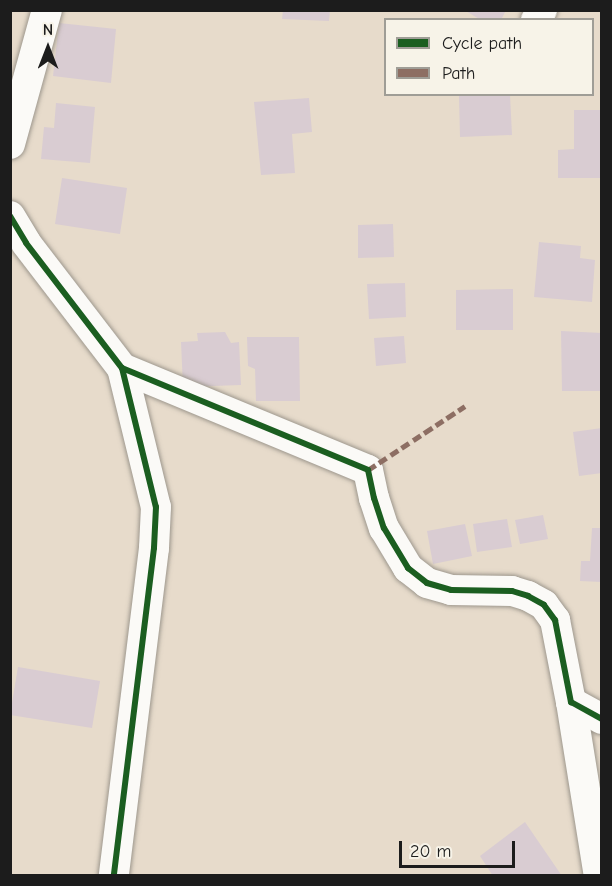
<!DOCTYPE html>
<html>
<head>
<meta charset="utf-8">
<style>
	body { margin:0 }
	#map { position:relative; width:612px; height:886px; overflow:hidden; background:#e7dbcb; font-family:"Comic Neue",sans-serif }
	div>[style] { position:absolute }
	.building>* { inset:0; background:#d9ccd2 }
	.roads { filter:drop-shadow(0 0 2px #9d978d) drop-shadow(0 0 2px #9d978d) }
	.minor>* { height:30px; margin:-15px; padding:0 15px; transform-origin:15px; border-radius:15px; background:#fbfaf7 }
	.quiet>* { height:4.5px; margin-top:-2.25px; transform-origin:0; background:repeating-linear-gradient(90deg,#8d6e63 0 9px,transparent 0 13.5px) }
	.cycleway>* { height:6px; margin:-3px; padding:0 3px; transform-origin:3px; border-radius:3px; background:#1b5e20 }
	span { translate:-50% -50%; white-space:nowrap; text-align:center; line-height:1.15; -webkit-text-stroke:6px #f7f3e8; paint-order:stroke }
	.frame { position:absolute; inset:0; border:12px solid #1c1c1c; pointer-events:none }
	.legend { position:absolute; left:384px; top:18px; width:210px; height:78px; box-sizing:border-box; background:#f7f3e8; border:2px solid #9f9d96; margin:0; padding:8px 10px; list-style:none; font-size:18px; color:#1c1c1c }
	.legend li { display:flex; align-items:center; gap:12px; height:30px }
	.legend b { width:30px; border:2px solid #9f9d96 }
	.north { position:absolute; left:18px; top:18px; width:60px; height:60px; -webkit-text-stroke:4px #f7f3e8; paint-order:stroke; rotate:0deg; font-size:16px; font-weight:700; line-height:24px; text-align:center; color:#1c1c1c }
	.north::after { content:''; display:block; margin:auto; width:21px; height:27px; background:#1c1c1c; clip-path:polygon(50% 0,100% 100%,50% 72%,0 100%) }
	.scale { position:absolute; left:399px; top:841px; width:116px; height:27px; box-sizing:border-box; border:3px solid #1c1c1c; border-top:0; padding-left:8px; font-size:18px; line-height:21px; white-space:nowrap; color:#1c1c1c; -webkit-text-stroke:4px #f7f3e8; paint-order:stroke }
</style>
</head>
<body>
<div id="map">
	<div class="building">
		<div style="clip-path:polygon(283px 10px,330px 10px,329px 21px,282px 19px)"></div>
		<div style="clip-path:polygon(464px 10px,506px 10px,501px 20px,481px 20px)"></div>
		<div style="clip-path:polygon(59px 23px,116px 29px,111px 83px,53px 76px)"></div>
		<div style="clip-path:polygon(510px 95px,512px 135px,460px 137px,459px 96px)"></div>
		<div style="clip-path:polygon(309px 98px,312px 132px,292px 134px,295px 173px,261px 175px,254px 102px)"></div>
		<div style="clip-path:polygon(56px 103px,95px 107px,90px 163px,41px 159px,44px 127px,54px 128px)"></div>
		<div style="clip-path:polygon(574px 110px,602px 110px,602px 178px,558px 178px,558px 150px,574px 149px)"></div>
		<div style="clip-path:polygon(62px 178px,127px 188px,120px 234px,55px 224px)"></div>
		<div style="clip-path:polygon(393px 224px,394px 257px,358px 258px,358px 225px)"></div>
		<div style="clip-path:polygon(539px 242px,581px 246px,580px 258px,595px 260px,592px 302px,534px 297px)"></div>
		<div style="clip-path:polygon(405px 283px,406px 317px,369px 319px,367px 284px)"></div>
		<div style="clip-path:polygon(513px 289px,513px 330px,456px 330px,456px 290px)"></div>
		<div style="clip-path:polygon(561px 331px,602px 333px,602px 391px,562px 391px)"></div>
		<div style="clip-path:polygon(225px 332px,231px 343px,239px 342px,241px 385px,183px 387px,181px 342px,198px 341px,197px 333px)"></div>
		<div style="clip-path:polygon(404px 336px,406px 363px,376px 366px,374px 338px)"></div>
		<div style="clip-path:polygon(247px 337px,299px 337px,300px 401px,256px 401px,255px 369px,248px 366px)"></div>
		<div style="clip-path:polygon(602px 428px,602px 473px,579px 476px,573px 432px)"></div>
		<div style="clip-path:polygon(543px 515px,548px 539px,520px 544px,515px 520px)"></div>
		<div style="clip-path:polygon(507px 519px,512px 547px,477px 552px,473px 524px)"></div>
		<div style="clip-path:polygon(465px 524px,472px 556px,433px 564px,427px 531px)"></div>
		<div style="clip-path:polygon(592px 528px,602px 528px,602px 582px,580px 581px,581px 561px,590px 561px)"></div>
		<div style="clip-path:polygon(18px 667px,100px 681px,92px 728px,10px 715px)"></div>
		<div style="clip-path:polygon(525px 822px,562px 876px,493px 876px,480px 856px)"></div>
	</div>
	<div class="roads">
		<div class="minor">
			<div style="left:536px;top:20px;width:12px;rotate:-59deg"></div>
			<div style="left:10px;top:144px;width:139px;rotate:-74.6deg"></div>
			<div style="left:10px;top:216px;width:31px;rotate:59deg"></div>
			<div style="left:26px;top:243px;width:158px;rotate:52.5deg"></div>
			<div style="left:122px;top:368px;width:143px;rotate:76.3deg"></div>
			<div style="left:156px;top:507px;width:41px;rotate:92.8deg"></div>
			<div style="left:154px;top:548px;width:330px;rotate:97deg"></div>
			<div style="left:122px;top:368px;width:266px;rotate:22.5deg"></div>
			<div style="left:368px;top:470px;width:29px;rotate:78deg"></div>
			<div style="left:374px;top:498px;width:32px;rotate:72deg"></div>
			<div style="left:384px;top:528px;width:47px;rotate:59deg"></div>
			<div style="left:408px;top:568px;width:24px;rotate:38deg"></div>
			<div style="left:427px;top:583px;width:25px;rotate:16deg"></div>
			<div style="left:451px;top:590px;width:61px;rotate:0.9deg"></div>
			<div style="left:512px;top:591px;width:17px;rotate:17deg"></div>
			<div style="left:528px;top:596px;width:18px;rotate:29deg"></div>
			<div style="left:544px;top:605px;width:19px;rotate:54deg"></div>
			<div style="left:555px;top:620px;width:84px;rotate:79deg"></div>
			<div style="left:571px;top:702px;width:35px;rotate:29deg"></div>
			<div style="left:571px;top:702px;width:176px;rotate:80.9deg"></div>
		</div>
	</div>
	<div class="quiet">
		<div style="left:368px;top:470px;width:116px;rotate:-33.4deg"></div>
	</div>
	<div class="cycleway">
		<div style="left:10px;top:216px;width:31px;rotate:59deg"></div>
		<div style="left:26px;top:243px;width:158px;rotate:52.5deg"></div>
		<div style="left:122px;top:368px;width:143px;rotate:76.3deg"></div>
		<div style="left:156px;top:507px;width:41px;rotate:92.8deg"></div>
		<div style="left:154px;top:548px;width:330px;rotate:97deg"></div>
		<div style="left:122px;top:368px;width:266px;rotate:22.5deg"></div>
		<div style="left:368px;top:470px;width:29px;rotate:78deg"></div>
		<div style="left:374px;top:498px;width:32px;rotate:72deg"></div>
		<div style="left:384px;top:528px;width:47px;rotate:59deg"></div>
		<div style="left:408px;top:568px;width:24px;rotate:38deg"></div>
		<div style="left:427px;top:583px;width:25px;rotate:16deg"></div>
		<div style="left:451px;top:590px;width:61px;rotate:0.9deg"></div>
		<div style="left:512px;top:591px;width:17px;rotate:17deg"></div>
		<div style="left:528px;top:596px;width:18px;rotate:29deg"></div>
		<div style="left:544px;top:605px;width:19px;rotate:54deg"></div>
		<div style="left:555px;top:620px;width:84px;rotate:79deg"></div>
		<div style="left:571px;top:702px;width:35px;rotate:29deg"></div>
	</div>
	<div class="frame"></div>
	<ul class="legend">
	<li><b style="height:8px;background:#1b5e20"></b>Cycle path</li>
	<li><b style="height:8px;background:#8d6e63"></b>Path</li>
	</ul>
	<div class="north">N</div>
	<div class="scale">20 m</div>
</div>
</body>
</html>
